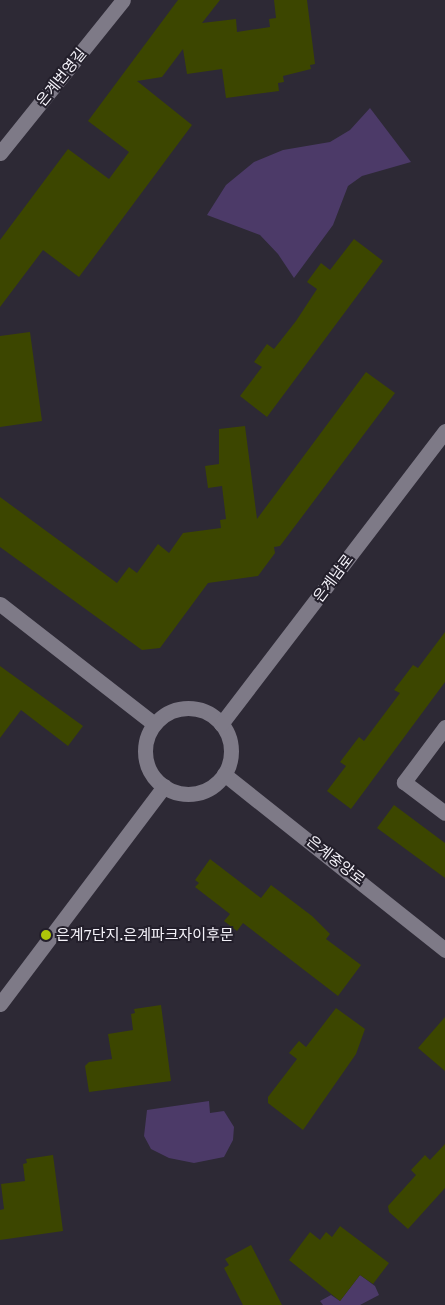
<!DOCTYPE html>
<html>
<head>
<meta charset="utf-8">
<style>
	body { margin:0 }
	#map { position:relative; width:445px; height:1305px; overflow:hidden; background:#2d2935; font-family:"Noto Serif","Noto Sans KR",serif }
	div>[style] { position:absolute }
	.green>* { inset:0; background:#4c3a68 }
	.building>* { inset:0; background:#3c4600 }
	.minor>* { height:15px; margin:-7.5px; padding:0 7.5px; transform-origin:7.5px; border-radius:7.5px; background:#7e7a87 }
	.minor>.ring { margin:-7.5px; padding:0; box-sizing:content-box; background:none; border:15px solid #7e7a87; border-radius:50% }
	.dots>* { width:14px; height:14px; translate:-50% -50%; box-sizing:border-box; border:2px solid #231f2b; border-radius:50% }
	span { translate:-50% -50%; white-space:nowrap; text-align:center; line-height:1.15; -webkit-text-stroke:4px #231f2b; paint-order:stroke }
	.street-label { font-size:15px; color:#f5f3fa }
	.poi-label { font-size:15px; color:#f5f3fa }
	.left { translate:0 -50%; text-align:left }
</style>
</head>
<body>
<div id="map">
	<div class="green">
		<div style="clip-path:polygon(370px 108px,411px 162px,362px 176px,348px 186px,333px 225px,294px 278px,278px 254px,260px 235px,207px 215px,226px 185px,254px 162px,283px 150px,330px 142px,350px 130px)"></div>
		<div style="clip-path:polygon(209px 1101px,210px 1113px,224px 1111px,234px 1127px,233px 1140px,224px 1157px,194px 1163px,169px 1158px,151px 1149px,144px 1136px,147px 1110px)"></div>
		<div style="clip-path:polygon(360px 1275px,375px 1286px,379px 1295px,360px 1305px,323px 1305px,320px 1301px,331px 1295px,340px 1301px)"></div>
	</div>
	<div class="building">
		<div style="clip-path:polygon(178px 0,220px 0,202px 23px,236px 19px,237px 32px,270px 27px,269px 19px,276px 18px,274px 0,307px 0,315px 64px,310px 65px,311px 69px,283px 76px,284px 82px,278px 83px,279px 91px,226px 98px,222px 69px,187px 74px,183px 49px,162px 77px,137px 81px,192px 125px,79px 277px,43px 250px,0 307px,0 240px,68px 149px,109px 179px,129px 152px,88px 121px)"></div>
		<div style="clip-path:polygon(354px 239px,383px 261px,267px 417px,240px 396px,262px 367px,254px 362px,267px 344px,274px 349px,296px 321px,317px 289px,307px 282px,321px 263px,330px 270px)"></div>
		<div style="clip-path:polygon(30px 332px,42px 421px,0 427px,0 336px)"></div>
		<div style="clip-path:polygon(366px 372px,395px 393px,280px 546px,274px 547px,275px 553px,258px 576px,208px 583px,160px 648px,142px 650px,0 547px,0 497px,117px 583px,129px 567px,137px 573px,158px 544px,169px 553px,183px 533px,221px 528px,220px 520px,226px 519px,222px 486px,208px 488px,205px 466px,219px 464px,219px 429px,245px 426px,257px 519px)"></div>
		<div style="clip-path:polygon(445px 632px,445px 682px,351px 809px,327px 791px,346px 766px,340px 762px,359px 737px,364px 741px,400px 693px,394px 690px,413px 665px,418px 668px)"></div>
		<div style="clip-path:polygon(0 666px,83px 726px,68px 746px,21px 710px,0 738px)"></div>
		<div style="clip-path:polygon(394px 805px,445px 843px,445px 878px,377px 828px)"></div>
		<div style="clip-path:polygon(210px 859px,261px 898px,271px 885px,312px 916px,330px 934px,326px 939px,361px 965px,338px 996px,243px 923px,237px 931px,224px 921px,230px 914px,195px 887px,199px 883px,195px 880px)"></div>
		<div style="clip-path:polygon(161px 1005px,171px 1081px,89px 1092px,85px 1066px,89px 1062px,112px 1059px,108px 1034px,133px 1030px,131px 1014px,135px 1013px,134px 1009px)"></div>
		<div style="clip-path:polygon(336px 1008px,365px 1029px,356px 1054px,303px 1130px,268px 1103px,268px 1097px,297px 1059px,289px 1053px,299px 1041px,306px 1047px)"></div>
		<div style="clip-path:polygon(445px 1017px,445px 1071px,418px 1048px)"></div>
		<div style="clip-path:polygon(445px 1144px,445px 1188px,408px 1229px,389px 1212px,388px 1206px,416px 1175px,411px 1170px,425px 1155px,430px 1160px)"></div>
		<div style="clip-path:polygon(53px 1155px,63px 1231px,0 1240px,0 1210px,4px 1209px,1px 1184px,25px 1181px,23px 1164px,27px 1163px,26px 1159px)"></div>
		<div style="clip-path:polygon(340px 1226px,389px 1263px,373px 1284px,360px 1275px,340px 1301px,289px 1260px,310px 1232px,320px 1240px,326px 1232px,332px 1237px)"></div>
		<div style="clip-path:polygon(251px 1245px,282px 1305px,243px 1305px,224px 1268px,229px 1265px,225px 1259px)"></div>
	</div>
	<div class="minor">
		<div style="left:0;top:153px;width:196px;rotate:-51.2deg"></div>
		<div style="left:0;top:604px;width:195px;rotate:37.9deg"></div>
		<div class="ring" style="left:145px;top:708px;width:71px;height:71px"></div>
		<div style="left:221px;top:724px;width:369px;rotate:-52.6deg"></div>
		<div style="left:445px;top:727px;width:69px;rotate:126.7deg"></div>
		<div style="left:404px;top:782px;width:51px;rotate:37.1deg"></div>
		<div style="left:224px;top:774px;width:283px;rotate:38.5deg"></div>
		<div style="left:0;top:1004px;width:273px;rotate:-53deg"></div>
	</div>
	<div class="dots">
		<div style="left:46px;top:935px;background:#aec509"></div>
	</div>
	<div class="street-label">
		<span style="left:61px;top:77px;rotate:-51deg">은계번영길</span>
		<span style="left:333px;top:578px;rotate:-53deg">은계남로</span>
		<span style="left:336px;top:860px;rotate:38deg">은계중앙로</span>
	</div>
	<div class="poi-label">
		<span class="left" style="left:56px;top:935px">은계7단지.은계파크자이후문</span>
	</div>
</div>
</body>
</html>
